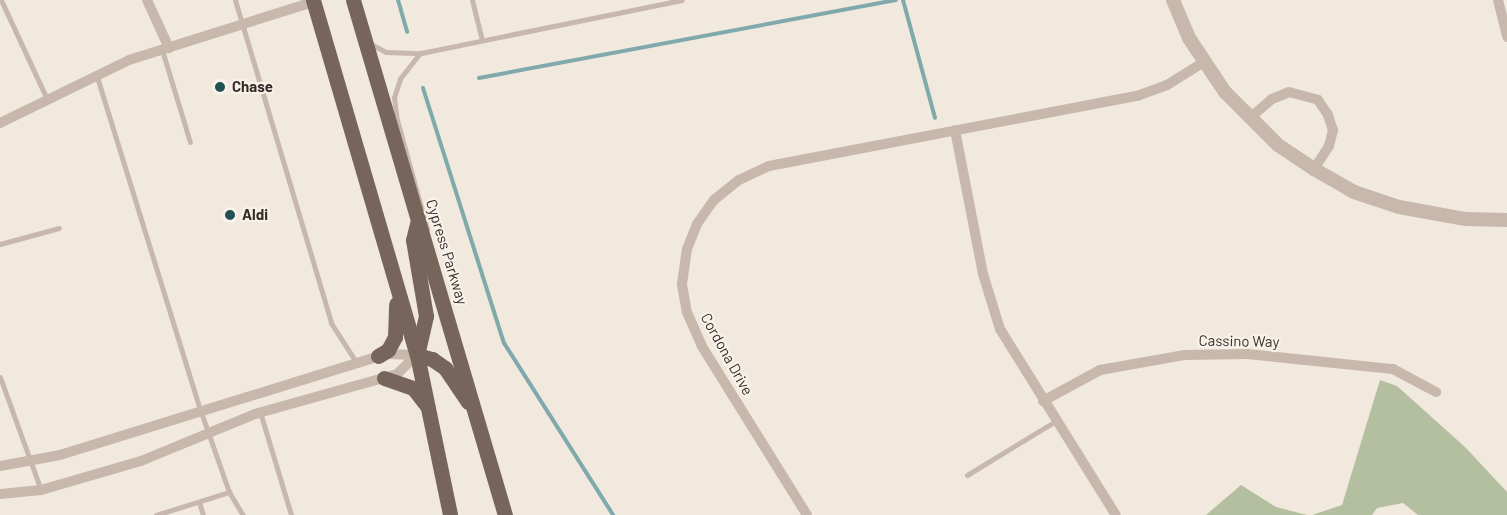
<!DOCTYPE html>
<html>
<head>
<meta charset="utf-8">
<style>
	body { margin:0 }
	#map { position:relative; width:1507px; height:515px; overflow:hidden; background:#f1e8de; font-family:Barlow,sans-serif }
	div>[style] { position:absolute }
	.green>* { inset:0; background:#b4bf9f }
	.stream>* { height:4px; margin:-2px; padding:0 2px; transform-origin:2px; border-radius:2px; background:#7fa9ab }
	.service>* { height:5px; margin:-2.5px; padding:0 2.5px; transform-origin:2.5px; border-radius:2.5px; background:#c8b8ab }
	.minor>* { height:10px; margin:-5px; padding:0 5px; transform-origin:5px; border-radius:5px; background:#c8b8ab }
	.tertiary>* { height:14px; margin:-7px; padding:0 7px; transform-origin:7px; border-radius:7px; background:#c8b8ab }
	.primary>* { height:15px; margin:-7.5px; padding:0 7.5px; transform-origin:7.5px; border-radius:7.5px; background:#77655c }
	.dots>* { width:16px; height:16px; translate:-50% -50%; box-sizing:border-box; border:3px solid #f8f2ea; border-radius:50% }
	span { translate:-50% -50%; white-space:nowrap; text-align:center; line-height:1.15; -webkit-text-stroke:4.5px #f8f2ea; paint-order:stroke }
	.poi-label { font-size:15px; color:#362d29; font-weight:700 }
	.left { translate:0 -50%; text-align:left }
	.street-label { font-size:15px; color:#362d29 }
</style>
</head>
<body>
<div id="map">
	<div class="green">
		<div style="clip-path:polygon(1380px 380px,1397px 386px,1465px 447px,1507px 492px,1507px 515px,1418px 515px,1403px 503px,1377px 508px,1372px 515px,1312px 515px,1342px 505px)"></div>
		<div style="clip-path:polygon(1241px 485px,1276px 507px,1307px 515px,1206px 515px)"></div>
	</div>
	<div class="stream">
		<div style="left:398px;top:0;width:33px;rotate:74deg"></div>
		<div style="left:903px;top:0;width:122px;rotate:74.8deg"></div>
		<div style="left:479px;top:78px;width:424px;rotate:-10.6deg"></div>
		<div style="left:423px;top:88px;width:268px;rotate:72.4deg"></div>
		<div style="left:504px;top:343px;width:204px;rotate:57.6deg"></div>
	</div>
	<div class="service">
		<div style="left:1px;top:0;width:109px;rotate:65.1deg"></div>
		<div style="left:235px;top:0;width:337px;rotate:73.4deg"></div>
		<div style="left:331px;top:323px;width:46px;rotate:57.3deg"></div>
		<div style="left:472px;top:0;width:41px;rotate:76deg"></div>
		<div style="left:369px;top:43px;width:19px;rotate:28deg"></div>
		<div style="left:386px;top:52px;width:35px;rotate:2deg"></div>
		<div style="left:421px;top:53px;width:266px;rotate:-11.5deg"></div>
		<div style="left:162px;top:50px;width:96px;rotate:73.1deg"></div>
		<div style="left:420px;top:53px;width:33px;rotate:128deg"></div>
		<div style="left:400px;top:79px;width:19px;rotate:108deg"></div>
		<div style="left:394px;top:97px;width:23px;rotate:83deg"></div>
		<div style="left:397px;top:120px;width:113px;rotate:74.6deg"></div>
		<div style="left:97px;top:77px;width:351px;rotate:72.8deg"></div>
		<div style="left:201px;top:412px;width:85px;rotate:70.7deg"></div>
		<div style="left:229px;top:492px;width:27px;rotate:59deg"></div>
		<div style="left:0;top:244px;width:61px;rotate:-15.2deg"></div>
		<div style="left:0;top:377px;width:120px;rotate:70.1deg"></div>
		<div style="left:260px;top:412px;width:108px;rotate:73.2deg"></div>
		<div style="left:967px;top:475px;width:105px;rotate:-31.4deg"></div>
		<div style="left:199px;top:502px;width:14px;rotate:73deg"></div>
		<div style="left:156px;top:515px;width:77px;rotate:-17.5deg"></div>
	</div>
	<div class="minor">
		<div style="left:147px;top:0;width:53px;rotate:65.4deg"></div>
		<div style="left:1498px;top:0;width:38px;rotate:76deg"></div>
		<div style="left:1250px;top:118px;width:29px;rotate:-41deg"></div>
		<div style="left:1272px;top:99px;width:18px;rotate:-22deg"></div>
		<div style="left:1289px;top:92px;width:30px;rotate:15deg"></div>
		<div style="left:1318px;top:100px;width:18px;rotate:56deg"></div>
		<div style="left:1328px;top:115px;width:16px;rotate:72deg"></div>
		<div style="left:1333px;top:130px;width:16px;rotate:104deg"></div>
		<div style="left:1329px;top:146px;width:27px;rotate:123deg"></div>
		<div style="left:0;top:123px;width:144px;rotate:-26deg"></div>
		<div style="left:129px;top:60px;width:193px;rotate:-17.5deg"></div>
		<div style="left:955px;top:130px;width:147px;rotate:79deg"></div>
		<div style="left:983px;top:274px;width:58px;rotate:72.8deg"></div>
		<div style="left:1000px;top:329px;width:219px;rotate:58.1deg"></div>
		<div style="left:1043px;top:401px;width:65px;rotate:-28.5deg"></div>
		<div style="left:1100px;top:370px;width:85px;rotate:-10.1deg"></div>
		<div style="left:1184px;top:355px;width:63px;rotate:-0.9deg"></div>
		<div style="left:1247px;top:354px;width:147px;rotate:5.9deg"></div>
		<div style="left:1393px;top:369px;width:49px;rotate:28.1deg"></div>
		<div style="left:0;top:466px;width:61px;rotate:-10.4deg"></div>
		<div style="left:60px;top:455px;width:342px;rotate:-17.2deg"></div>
		<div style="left:387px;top:354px;width:30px;rotate:2deg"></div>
		<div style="left:0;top:494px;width:41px;rotate:-5.6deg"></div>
		<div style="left:41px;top:490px;width:104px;rotate:-16.2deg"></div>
		<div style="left:141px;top:461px;width:123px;rotate:-22.4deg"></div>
		<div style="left:255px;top:414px;width:148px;rotate:-15.7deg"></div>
		<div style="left:397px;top:374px;width:28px;rotate:-44deg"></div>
		<div style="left:807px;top:515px;width:199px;rotate:-121.9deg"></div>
		<div style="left:702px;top:346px;width:36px;rotate:-114deg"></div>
		<div style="left:687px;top:313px;width:29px;rotate:-100deg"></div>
		<div style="left:682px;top:284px;width:35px;rotate:-82deg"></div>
		<div style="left:687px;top:249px;width:27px;rotate:-68deg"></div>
		<div style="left:697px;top:224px;width:29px;rotate:-55deg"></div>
		<div style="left:714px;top:200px;width:32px;rotate:-39deg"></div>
		<div style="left:739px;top:180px;width:33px;rotate:-25deg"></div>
		<div style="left:769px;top:166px;width:375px;rotate:-10.8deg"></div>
		<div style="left:1137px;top:96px;width:32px;rotate:-20deg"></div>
		<div style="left:1167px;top:85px;width:44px;rotate:-31.9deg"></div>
	</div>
	<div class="tertiary">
		<div style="left:1173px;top:0;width:41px;rotate:67.2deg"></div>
		<div style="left:1189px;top:38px;width:65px;rotate:56.3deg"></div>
		<div style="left:1225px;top:92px;width:75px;rotate:45deg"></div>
		<div style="left:1278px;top:145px;width:43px;rotate:33.7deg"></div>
		<div style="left:1314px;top:169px;width:46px;rotate:29.9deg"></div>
		<div style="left:1354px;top:192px;width:47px;rotate:18.4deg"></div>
		<div style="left:1399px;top:207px;width:68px;rotate:10.2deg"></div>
		<div style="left:1466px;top:219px;width:41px;rotate:1.4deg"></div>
	</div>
	<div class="primary">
		<div style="left:313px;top:0;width:370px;rotate:73.7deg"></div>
		<div style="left:417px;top:355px;width:163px;rotate:78.3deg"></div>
		<div style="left:353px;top:0;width:537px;rotate:73.56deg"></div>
		<div style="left:417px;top:355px;width:40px;rotate:-77deg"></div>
		<div style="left:426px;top:316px;width:77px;rotate:-99.7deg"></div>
		<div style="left:413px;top:240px;width:21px;rotate:-76deg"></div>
		<div style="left:417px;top:355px;width:16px;rotate:15deg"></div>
		<div style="left:432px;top:359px;width:16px;rotate:35deg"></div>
		<div style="left:445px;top:368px;width:41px;rotate:55.9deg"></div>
		<div style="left:378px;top:356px;width:12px;rotate:-31deg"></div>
		<div style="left:388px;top:350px;width:15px;rotate:-62deg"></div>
		<div style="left:395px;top:337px;width:33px;rotate:-88deg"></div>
		<div style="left:384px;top:378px;width:31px;rotate:19deg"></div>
		<div style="left:413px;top:388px;width:23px;rotate:52deg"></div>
	</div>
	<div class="dots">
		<div style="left:220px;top:87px;background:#225154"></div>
		<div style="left:230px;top:215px;background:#225154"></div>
	</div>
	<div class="poi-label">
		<span class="left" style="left:232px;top:87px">Chase</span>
		<span class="left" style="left:242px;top:215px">Aldi</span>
	</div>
	<div class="street-label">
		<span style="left:447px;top:252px;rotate:73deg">Cypress Parkway</span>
		<span style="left:1239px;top:341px;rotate:1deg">Cassino Way</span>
		<span style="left:727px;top:354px;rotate:61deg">Cordona Drive</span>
	</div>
</div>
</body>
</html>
